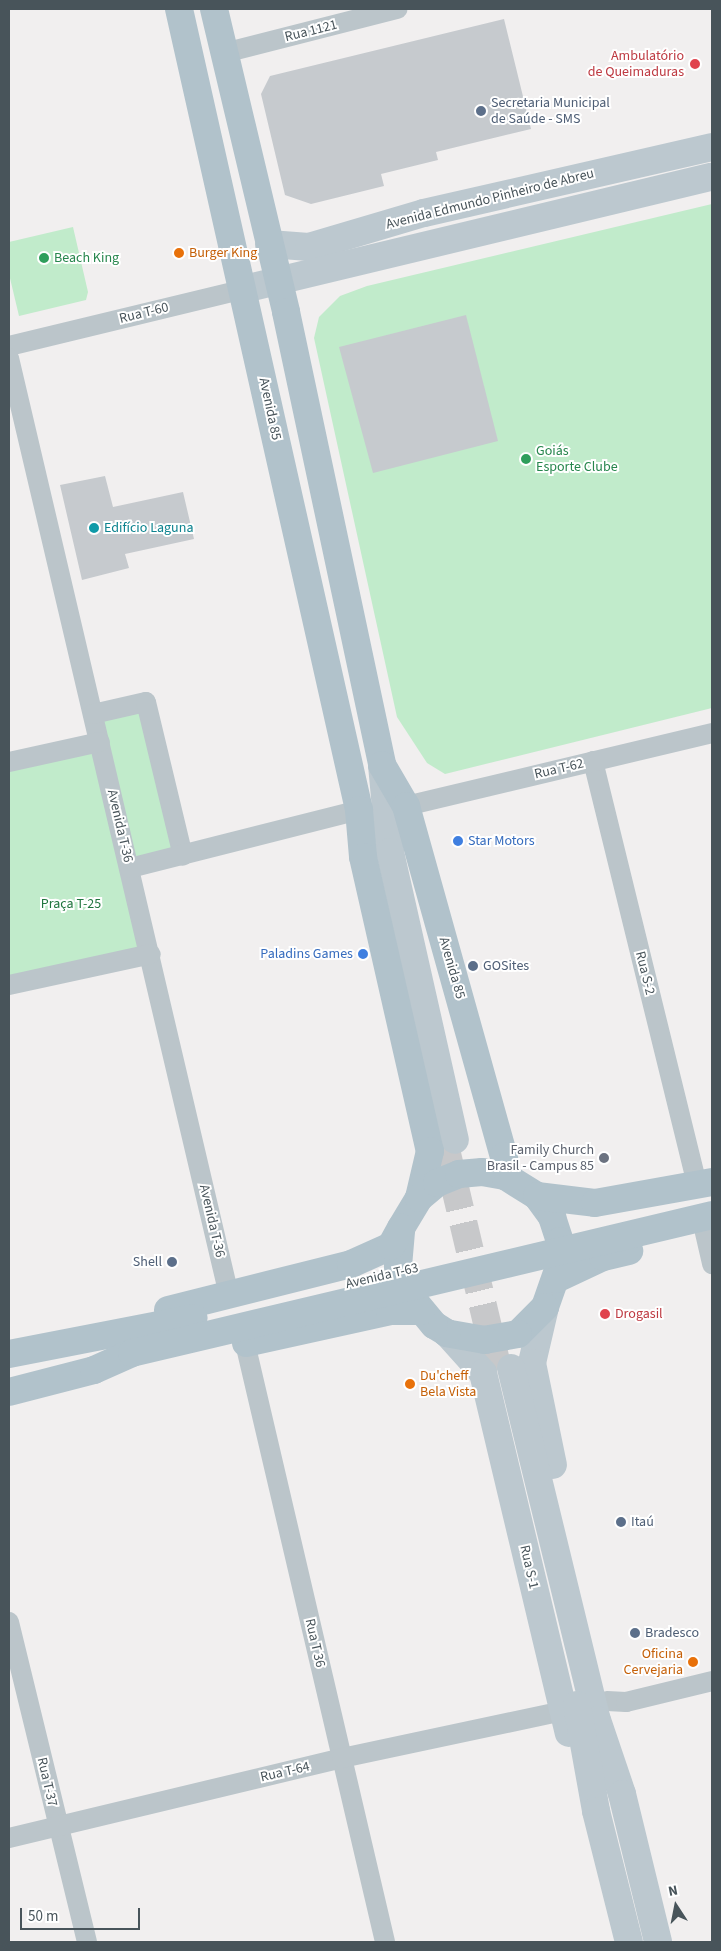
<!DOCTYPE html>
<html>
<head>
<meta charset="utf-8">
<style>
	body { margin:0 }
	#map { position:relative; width:721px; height:1951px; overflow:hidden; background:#f1efef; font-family:"Source Sans 3",sans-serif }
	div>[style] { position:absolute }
	.green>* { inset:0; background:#c1ebcb }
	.building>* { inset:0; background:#c6cace }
	.secondary-tunnel>* { height:28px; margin-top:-14px; transform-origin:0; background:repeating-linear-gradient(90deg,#c7c8ca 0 28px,transparent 0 42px) }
	.street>* { height:20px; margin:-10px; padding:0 10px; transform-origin:10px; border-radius:10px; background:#bbc5ca }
	.secondary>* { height:28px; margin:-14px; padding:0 14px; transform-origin:14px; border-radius:14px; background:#bcc8cf }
	.primary>* { height:28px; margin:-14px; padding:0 14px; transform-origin:14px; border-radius:14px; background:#b1c2cb }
	.dots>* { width:14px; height:14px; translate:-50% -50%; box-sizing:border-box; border:2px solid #fff; border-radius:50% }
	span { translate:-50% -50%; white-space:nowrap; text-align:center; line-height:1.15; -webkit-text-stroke:4px #fff; paint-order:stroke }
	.street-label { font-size:14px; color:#48545a }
	.health-label { font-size:14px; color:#be3a42 }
	.right { translate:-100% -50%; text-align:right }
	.left { translate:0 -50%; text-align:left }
	.service-label { font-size:14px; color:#4e5e75 }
	.food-label { font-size:14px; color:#c56008 }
	.leisure-label { font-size:14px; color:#27864d }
	.culture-label { font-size:14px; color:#0d838f }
	.shop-label { font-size:14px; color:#366cbe }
	.park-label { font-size:14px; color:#20753e }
	.worship-label { font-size:14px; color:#5b616d }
	.frame { position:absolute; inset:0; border:10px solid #48545a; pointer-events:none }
	.north { position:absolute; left:651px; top:1881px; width:50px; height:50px; -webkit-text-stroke:4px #fff; paint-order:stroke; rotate:349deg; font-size:14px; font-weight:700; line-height:20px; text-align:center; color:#48545a }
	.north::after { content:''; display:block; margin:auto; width:18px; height:22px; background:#48545a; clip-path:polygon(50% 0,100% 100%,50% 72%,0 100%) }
	.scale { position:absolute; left:20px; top:1908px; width:120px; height:22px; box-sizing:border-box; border:2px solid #48545a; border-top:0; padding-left:6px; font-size:15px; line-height:18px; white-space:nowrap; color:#48545a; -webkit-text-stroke:4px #fff; paint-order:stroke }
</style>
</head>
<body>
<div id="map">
	<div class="green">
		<div style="clip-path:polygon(712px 204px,712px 708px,445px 774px,427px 763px,397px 717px,314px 338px,319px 317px,340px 296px,367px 286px)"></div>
		<div style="clip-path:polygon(73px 227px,88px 292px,86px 300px,19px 316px,9px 274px,9px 242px)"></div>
		<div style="clip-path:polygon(142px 709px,175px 851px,134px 861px,102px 719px)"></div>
		<div style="clip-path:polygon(96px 749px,148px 952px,9px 985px,9px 767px)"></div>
	</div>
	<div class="building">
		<div style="clip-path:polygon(504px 19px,531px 129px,436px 152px,438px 160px,381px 174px,384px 186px,311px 204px,285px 195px,261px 94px,270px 76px)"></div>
		<div style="clip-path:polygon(466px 315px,498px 441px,373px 473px,339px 347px)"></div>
		<div style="clip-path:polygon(105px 476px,113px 507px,183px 492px,194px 539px,125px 554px,129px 568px,82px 580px,60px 485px)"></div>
	</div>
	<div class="secondary-tunnel">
		<div style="left:444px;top:1141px;width:235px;rotate:76.7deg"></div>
	</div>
	<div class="street">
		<div style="left:224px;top:53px;width:179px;rotate:-14.3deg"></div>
		<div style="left:9px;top:346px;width:242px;rotate:-13.6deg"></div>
		<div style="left:9px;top:358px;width:962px;rotate:76.79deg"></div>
		<div style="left:93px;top:714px;width:54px;rotate:-12.8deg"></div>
		<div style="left:146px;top:702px;width:158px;rotate:76.5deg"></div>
		<div style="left:593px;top:761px;width:437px;rotate:76.2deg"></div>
		<div style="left:9px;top:762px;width:93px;rotate:-12.4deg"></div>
		<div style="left:406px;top:806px;width:315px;rotate:-13.4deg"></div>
		<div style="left:130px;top:868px;width:236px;rotate:-14.2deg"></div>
		<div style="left:9px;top:985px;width:145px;rotate:-12.3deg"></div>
		<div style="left:705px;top:1233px;width:32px;rotate:77deg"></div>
		<div style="left:245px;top:1343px;width:615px;rotate:76.84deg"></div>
		<div style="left:9px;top:1622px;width:329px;rotate:76.3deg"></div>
		<div style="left:607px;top:1701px;width:19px;rotate:3deg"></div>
		<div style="left:626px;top:1702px;width:89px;rotate:-13.7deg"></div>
		<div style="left:9px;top:1838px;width:342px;rotate:-13.5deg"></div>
		<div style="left:342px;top:1758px;width:226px;rotate:-12deg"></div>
	</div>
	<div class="secondary">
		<div style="left:269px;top:244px;width:40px;rotate:4.3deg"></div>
		<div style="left:309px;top:247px;width:120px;rotate:-16.5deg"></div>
		<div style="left:424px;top:213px;width:295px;rotate:-12.9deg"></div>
		<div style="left:244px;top:289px;width:481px;rotate:-13.5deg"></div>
		<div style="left:382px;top:765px;width:87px;rotate:84.7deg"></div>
		<div style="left:390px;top:852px;width:295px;rotate:77.3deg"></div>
		<div style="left:545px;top:1307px;width:57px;rotate:103.1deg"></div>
		<div style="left:532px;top:1363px;width:104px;rotate:78.4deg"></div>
		<div style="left:447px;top:1333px;width:54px;rotate:48deg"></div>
		<div style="left:483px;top:1373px;width:370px;rotate:76.6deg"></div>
		<div style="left:511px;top:1368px;width:362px;rotate:76.3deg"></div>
		<div style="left:597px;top:1720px;width:78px;rotate:71.3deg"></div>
		<div style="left:622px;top:1794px;width:152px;rotate:76.3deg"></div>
		<div style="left:577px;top:1705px;width:108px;rotate:79.8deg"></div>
		<div style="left:596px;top:1811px;width:135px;rotate:75.9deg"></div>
	</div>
	<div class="primary">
		<div style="left:179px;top:9px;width:821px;rotate:77.33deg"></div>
		<div style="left:359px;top:810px;width:47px;rotate:85.1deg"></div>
		<div style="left:363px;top:857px;width:302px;rotate:77.2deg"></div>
		<div style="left:430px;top:1151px;width:48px;rotate:103.2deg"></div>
		<div style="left:214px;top:9px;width:311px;rotate:76.6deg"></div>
		<div style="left:286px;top:312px;width:463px;rotate:78deg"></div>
		<div style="left:382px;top:765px;width:48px;rotate:59.7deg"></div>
		<div style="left:406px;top:806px;width:363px;rotate:74.4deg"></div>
		<div style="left:504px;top:1156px;width:20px;rotate:87deg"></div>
		<div style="left:482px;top:1172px;width:23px;rotate:10deg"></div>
		<div style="left:505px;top:1176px;width:38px;rotate:32deg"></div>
		<div style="left:537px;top:1196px;width:26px;rotate:54deg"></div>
		<div style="left:552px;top:1217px;width:25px;rotate:72deg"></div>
		<div style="left:560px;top:1241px;width:26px;rotate:92deg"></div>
		<div style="left:559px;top:1267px;width:42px;rotate:109.3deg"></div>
		<div style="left:545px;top:1307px;width:38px;rotate:135deg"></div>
		<div style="left:518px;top:1334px;width:34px;rotate:170deg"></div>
		<div style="left:485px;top:1340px;width:39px;rotate:-170deg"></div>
		<div style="left:447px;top:1333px;width:15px;rotate:-148deg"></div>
		<div style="left:434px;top:1325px;width:44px;rotate:-129.5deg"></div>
		<div style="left:406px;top:1291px;width:26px;rotate:-108deg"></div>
		<div style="left:398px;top:1266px;width:38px;rotate:-85deg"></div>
		<div style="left:401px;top:1228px;width:35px;rotate:-59deg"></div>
		<div style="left:419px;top:1198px;width:23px;rotate:-40deg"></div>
		<div style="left:437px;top:1183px;width:24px;rotate:-22deg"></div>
		<div style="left:459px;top:1174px;width:23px;rotate:-5deg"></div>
		<div style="left:537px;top:1196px;width:58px;rotate:6.9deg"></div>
		<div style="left:595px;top:1203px;width:119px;rotate:-10.2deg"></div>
		<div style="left:556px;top:1279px;width:52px;rotate:-25.1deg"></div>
		<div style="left:603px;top:1257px;width:27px;rotate:-13deg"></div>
		<div style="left:168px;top:1310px;width:189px;rotate:-14.1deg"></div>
		<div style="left:351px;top:1264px;width:44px;rotate:-24.2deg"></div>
		<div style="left:391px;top:1246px;width:21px;rotate:-61deg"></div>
		<div style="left:246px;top:1343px;width:148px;rotate:-12.5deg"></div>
		<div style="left:390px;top:1311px;width:31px"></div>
		<div style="left:9px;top:1354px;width:188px;rotate:-11deg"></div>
		<div style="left:9px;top:1392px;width:88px;rotate:-14.5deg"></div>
		<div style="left:94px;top:1370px;width:42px;rotate:-24.1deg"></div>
		<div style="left:132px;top:1353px;width:596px;rotate:-13.38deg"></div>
	</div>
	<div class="dots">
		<div style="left:695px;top:64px;background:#e0444e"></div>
		<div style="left:481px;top:111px;background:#5c6f8a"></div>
		<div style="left:179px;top:253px;background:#e8710a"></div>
		<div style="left:44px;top:258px;background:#2e9e5b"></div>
		<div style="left:526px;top:459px;background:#2e9e5b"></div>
		<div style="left:94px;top:528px;background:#0f9aa8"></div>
		<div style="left:458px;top:841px;background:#3f7fe0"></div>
		<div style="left:363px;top:954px;background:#3f7fe0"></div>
		<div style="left:473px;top:966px;background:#5c6f8a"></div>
		<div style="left:604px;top:1158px;background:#6b7280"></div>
		<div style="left:172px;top:1262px;background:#5c6f8a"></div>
		<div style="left:605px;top:1314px;background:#e0444e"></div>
		<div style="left:410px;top:1384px;background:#e8710a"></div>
		<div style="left:621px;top:1522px;background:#5c6f8a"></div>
		<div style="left:635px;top:1633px;background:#5c6f8a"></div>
		<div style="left:693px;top:1662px;background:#e8710a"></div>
	</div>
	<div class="street-label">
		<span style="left:311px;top:31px;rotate:-14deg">Rua 1121</span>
		<span style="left:490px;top:199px;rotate:-14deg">Avenida Edmundo Pinheiro de Abreu</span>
		<span style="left:144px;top:313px;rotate:-14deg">Rua T-60</span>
		<span style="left:270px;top:409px;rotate:78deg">Avenida 85</span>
		<span style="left:559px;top:769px;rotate:-13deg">Rua T-62</span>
		<span style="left:120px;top:826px;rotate:77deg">Avenida T-36</span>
		<span style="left:452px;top:968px;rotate:74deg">Avenida 85</span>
		<span style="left:645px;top:973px;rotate:76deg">Rua S-2</span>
		<span style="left:212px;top:1221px;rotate:77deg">Avenida T-36</span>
		<span style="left:382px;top:1276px;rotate:-13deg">Avenida T-63</span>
		<span style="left:529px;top:1567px;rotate:77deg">Rua S-1</span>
		<span style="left:315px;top:1643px;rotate:77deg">Rua T 36</span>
		<span style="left:285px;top:1772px;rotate:-13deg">Rua T-64</span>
		<span style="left:47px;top:1782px;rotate:77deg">Rua T-37</span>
	</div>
	<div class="health-label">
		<span class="right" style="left:684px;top:64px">Ambulatório<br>de Queimaduras</span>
		<span class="left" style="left:615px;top:1314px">Drogasil</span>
	</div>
	<div class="service-label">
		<span class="left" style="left:491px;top:111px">Secretaria Municipal<br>de Saúde - SMS</span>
		<span class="left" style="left:483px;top:966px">GOSites</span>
		<span class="right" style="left:162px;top:1262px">Shell</span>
		<span class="left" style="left:631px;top:1522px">Itaú</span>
		<span class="left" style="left:645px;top:1633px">Bradesco</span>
	</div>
	<div class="food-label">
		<span class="left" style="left:189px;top:253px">Burger King</span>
		<span class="left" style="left:420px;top:1384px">Du'cheff<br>Bela Vista</span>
		<span class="right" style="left:683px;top:1662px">Oficina<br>Cervejaria</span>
	</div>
	<div class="leisure-label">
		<span class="left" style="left:54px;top:258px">Beach King</span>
		<span class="left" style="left:536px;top:459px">Goiás<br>Esporte Clube</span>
	</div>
	<div class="culture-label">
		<span class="left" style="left:104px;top:528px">Edifício Laguna</span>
	</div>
	<div class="shop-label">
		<span class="left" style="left:468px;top:841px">Star Motors</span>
		<span class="right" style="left:353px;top:954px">Paladins Games</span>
	</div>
	<div class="park-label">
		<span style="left:71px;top:904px">Praça T-25</span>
	</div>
	<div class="worship-label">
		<span class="right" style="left:594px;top:1158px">Family Church<br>Brasil - Campus 85</span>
	</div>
	<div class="frame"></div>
	<div class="north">N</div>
	<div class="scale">50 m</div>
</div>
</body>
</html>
